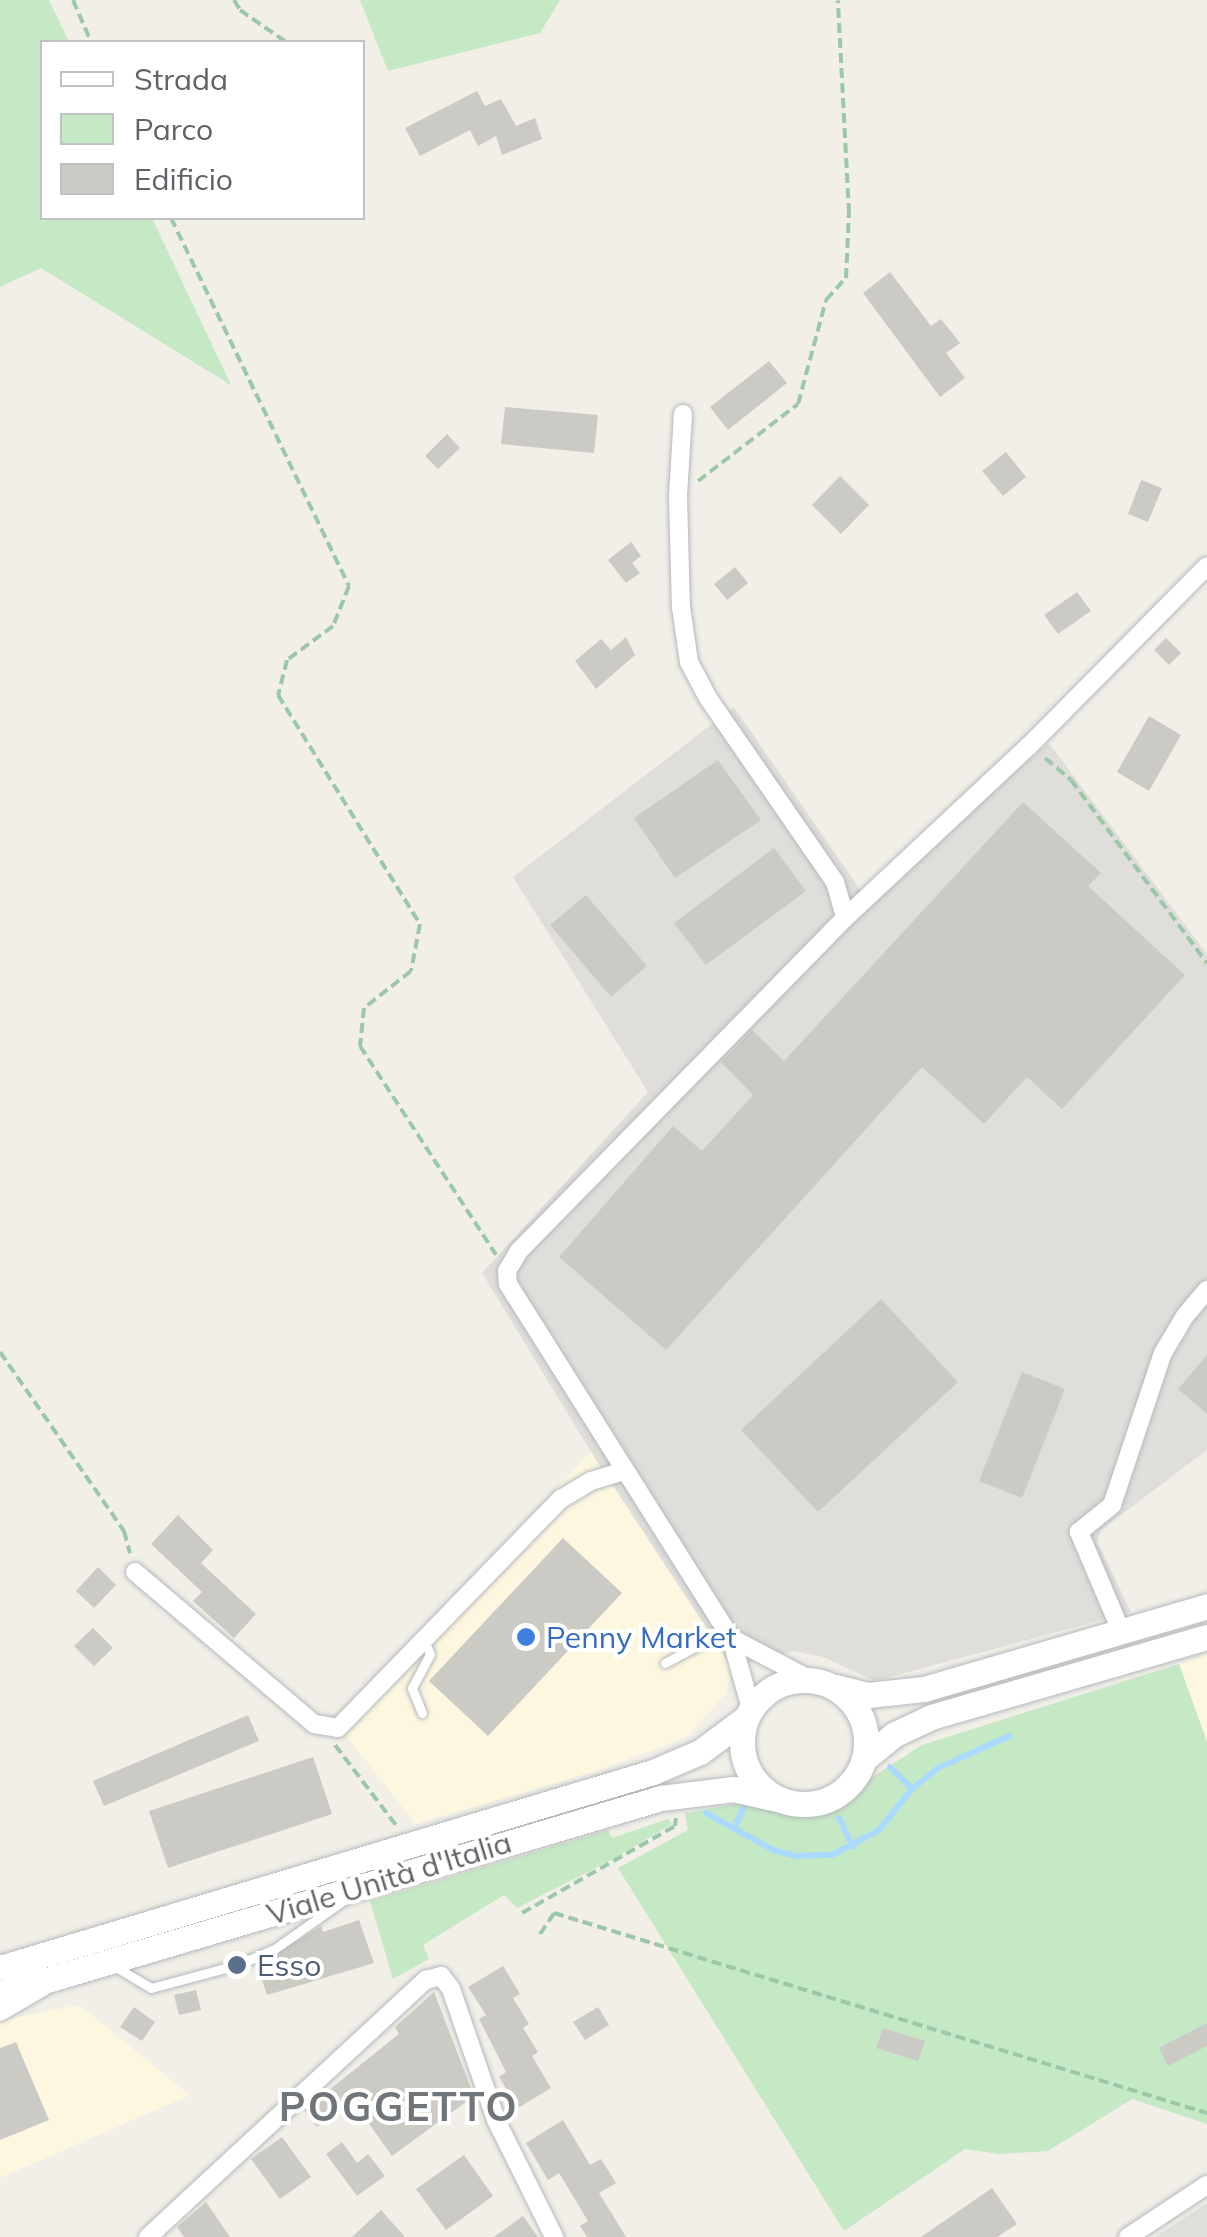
<!DOCTYPE html>
<html>
<head>
<meta charset="utf-8">
<style>
	body { margin:0 }
	#map { position:relative; width:1207px; height:2237px; overflow:hidden; background:#f1efe8; font-family:Mulish,sans-serif }
	div>[style] { position:absolute }
	.commercial>* { inset:0; background:#fef7e0 }
	.industrial>* { inset:0; background:#e0deda }
	.green>* { inset:0; background:#c5e8c5 }
	.stream>* { height:6px; margin:-3px; padding:0 3px; transform-origin:3px; border-radius:3px; background:#aadaff }
	.building>* { inset:0; background:#cccac5 }
	.path>* { height:4px; margin-top:-2px; transform-origin:0; background:repeating-linear-gradient(90deg,#9cc7a9 0 10px,transparent 0 15px) }
	.roads { filter:drop-shadow(0 0 2px #b5b8bc) drop-shadow(0 0 2px #b5b8bc) }
	.lane>* { height:9px; margin:-4.5px; padding:0 4.5px; transform-origin:4.5px; border-radius:4.5px; background:#fff }
	.street>* { height:18px; margin:-9px; padding:0 9px; transform-origin:9px; border-radius:9px; background:#fff }
	.secondary>* { height:25px; margin:-12.5px; padding:0 12.5px; transform-origin:12.5px; border-radius:12.5px; background:#fff }
	.secondary>.ring { margin:-12.5px; padding:0; box-sizing:content-box; background:none; border:25px solid #fff; border-radius:50% }
	.dots>* { width:28px; height:28px; translate:-50% -50%; box-sizing:border-box; border:5px solid #fff; border-radius:50% }
	span { translate:-50% -50%; white-space:nowrap; text-align:center; line-height:1.15; -webkit-text-stroke:8px #fff; paint-order:stroke }
	.shop-label { font-size:30px; color:#366cbe }
	.left { translate:0 -50%; text-align:left }
	.street-label { font-size:30px; color:#5f6368 }
	.service-label { font-size:30px; color:#4e5e75 }
	.district-label { font-size:40px; color:#70757a; font-weight:700; letter-spacing:2.5px }
	.legend { position:absolute; left:40px; top:40px; width:325px; height:180px; box-sizing:border-box; background:#fff; border:2px solid #bfc1c3; margin:0; padding:12px 18px; list-style:none; font-size:30px; color:#5f6368 }
	.legend li { display:flex; align-items:center; gap:20px; height:50px }
	.legend b { width:50px; border:2px solid #bfc1c3 }
</style>
</head>
<body>
<div id="map">
	<div class="commercial">
		<div style="clip-path:polygon(591px 1452px,732px 1667px,726px 1693px,687px 1737px,596px 1771px,416px 1824px,335px 1722px)"></div>
		<div style="clip-path:polygon(1207px 1655px,1207px 1742px,1179px 1664px)"></div>
		<div style="clip-path:polygon(79px 2005px,190px 2095px,0 2178px,0 2021px)"></div>
	</div>
	<div class="industrial">
		<div style="clip-path:polygon(734px 707px,866px 898px,1049px 743px,1207px 954px,1207px 1450px,1101px 1530px,1097px 1542px,1131px 1612px,875px 1681px,823px 1657px,794px 1651px,732px 1667px,591px 1452px,482px 1273px,648px 1092px,513px 877px)"></div>
		<div style="clip-path:polygon(1207px 2203px,1207px 2237px,1155px 2237px)"></div>
	</div>
	<div class="green">
		<div style="clip-path:polygon(0 0,49px 0,69px 42px,42px 42px,42px 218px,152px 218px,231px 385px,41px 268px,0 287px)"></div>
		<div style="clip-path:polygon(360px 0,560px 0,540px 33px,388px 71px)"></div>
		<div style="clip-path:polygon(1179px 1664px,1207px 1742px,1207px 2124px,1132px 2099px,1048px 2151px,999px 2154px,965px 2149px,844px 2231px,618px 1868px,688px 1830px,685px 1813px,747px 1802px,802px 1813px,831px 1804px,922px 1745px)"></div>
		<div style="clip-path:polygon(668px 1819px,672px 1824px,613px 1859px,517px 1908px,504px 1895px,423px 1945px,429px 1959px,393px 1979px,370px 1901px,608px 1830px,612px 1838px)"></div>
	</div>
	<div class="stream">
		<div style="left:890px;top:1767px;width:31px;rotate:45deg"></div>
		<div style="left:706px;top:1813px;width:77px;rotate:28.9deg"></div>
		<div style="left:773px;top:1850px;width:23px;rotate:15deg"></div>
		<div style="left:795px;top:1856px;width:37px;rotate:-2deg"></div>
		<div style="left:832px;top:1855px;width:52px;rotate:-27.6deg"></div>
		<div style="left:878px;top:1831px;width:54px;rotate:-51deg"></div>
		<div style="left:912px;top:1789px;width:33px;rotate:-39deg"></div>
		<div style="left:938px;top:1768px;width:78px;rotate:-24.3deg"></div>
		<div style="left:839px;top:1818px;width:32px;rotate:64deg"></div>
		<div style="left:734px;top:1828px;width:25px;rotate:-64deg"></div>
	</div>
	<div class="building">
		<div style="clip-path:polygon(477px 91px,485px 106px,501px 99px,516px 126px,535px 118px,542px 139px,502px 155px,496px 136px,478px 146px,470px 130px,420px 156px,405px 128px)"></div>
		<div style="clip-path:polygon(890px 272px,931px 326px,941px 319px,960px 343px,946px 353px,965px 378px,940px 397px,863px 293px)"></div>
		<div style="clip-path:polygon(769px 361px,787px 383px,728px 430px,710px 407px)"></div>
		<div style="clip-path:polygon(505px 407px,598px 415px,594px 453px,501px 444px)"></div>
		<div style="clip-path:polygon(447px 434px,460px 448px,438px 469px,425px 456px)"></div>
		<div style="clip-path:polygon(1006px 452px,1026px 477px,1003px 496px,982px 471px)"></div>
		<div style="clip-path:polygon(840px 476px,869px 505px,841px 534px,812px 505px)"></div>
		<div style="clip-path:polygon(1141px 480px,1162px 488px,1148px 522px,1128px 514px)"></div>
		<div style="clip-path:polygon(631px 542px,641px 556px,632px 563px,640px 573px,626px 583px,608px 560px)"></div>
		<div style="clip-path:polygon(735px 567px,748px 583px,727px 600px,714px 584px)"></div>
		<div style="clip-path:polygon(1077px 592px,1091px 611px,1058px 634px,1044px 615px)"></div>
		<div style="clip-path:polygon(626px 637px,635px 655px,596px 689px,575px 661px,601px 639px,611px 650px)"></div>
		<div style="clip-path:polygon(1166px 638px,1181px 653px,1169px 665px,1154px 650px)"></div>
		<div style="clip-path:polygon(1149px 716px,1181px 735px,1149px 791px,1117px 772px)"></div>
		<div style="clip-path:polygon(718px 760px,761px 820px,675px 878px,634px 818px)"></div>
		<div style="clip-path:polygon(1023px 802px,1101px 873px,1088px 886px,1185px 975px,1062px 1109px,1027px 1077px,984px 1124px,922px 1067px,666px 1350px,559px 1257px,673px 1126px,702px 1151px,753px 1095px,721px 1062px,752px 1030px,784px 1061px)"></div>
		<div style="clip-path:polygon(774px 848px,806px 891px,706px 965px,674px 923px)"></div>
		<div style="clip-path:polygon(586px 895px,647px 966px,611px 997px,550px 925px)"></div>
		<div style="clip-path:polygon(881px 1299px,958px 1382px,818px 1512px,741px 1430px)"></div>
		<div style="clip-path:polygon(1207px 1355px,1207px 1414px,1178px 1389px)"></div>
		<div style="clip-path:polygon(1022px 1372px,1065px 1389px,1022px 1498px,979px 1481px)"></div>
		<div style="clip-path:polygon(178px 1515px,213px 1550px,201px 1563px,256px 1614px,234px 1638px,193px 1601px,202px 1592px,151px 1544px)"></div>
		<div style="clip-path:polygon(563px 1538px,622px 1593px,488px 1736px,429px 1681px)"></div>
		<div style="clip-path:polygon(98px 1567px,116px 1585px,94px 1608px,76px 1591px)"></div>
		<div style="clip-path:polygon(93px 1628px,113px 1648px,94px 1666px,74px 1646px)"></div>
		<div style="clip-path:polygon(248px 1715px,259px 1741px,104px 1806px,93px 1781px)"></div>
		<div style="clip-path:polygon(313px 1757px,332px 1814px,168px 1868px,149px 1811px)"></div>
		<div style="clip-path:polygon(359px 1920px,374px 1963px,267px 1995px,257px 1965px,321px 1926px,323px 1932px)"></div>
		<div style="clip-path:polygon(503px 1966px,520px 1994px,513px 1998px,529px 2024px,523px 2028px,538px 2052px,532px 2056px,551px 2088px,518px 2108px,499px 2077px,506px 2072px,479px 2019px,486px 2015px,468px 1987px)"></div>
		<div style="clip-path:polygon(196px 1990px,201px 2010px,179px 2015px,174px 1995px)"></div>
		<div style="clip-path:polygon(434px 1992px,474px 2096px,392px 2156px,353px 2101px,317px 2127px,304px 2110px,399px 2034px,395px 2027px)"></div>
		<div style="clip-path:polygon(134px 2007px,155px 2022px,142px 2041px,120px 2027px)"></div>
		<div style="clip-path:polygon(598px 2007px,609px 2025px,585px 2040px,573px 2022px)"></div>
		<div style="clip-path:polygon(1207px 2023px,1207px 2046px,1168px 2066px,1159px 2048px)"></div>
		<div style="clip-path:polygon(883px 2028px,925px 2041px,918px 2061px,876px 2048px)"></div>
		<div style="clip-path:polygon(16px 2042px,49px 2120px,0 2140px,0 2048px)"></div>
		<div style="clip-path:polygon(563px 2120px,590px 2165px,601px 2159px,616px 2183px,599px 2193px,626px 2237px,587px 2237px,580px 2226px,588px 2221px,559px 2173px,548px 2180px,526px 2143px)"></div>
		<div style="clip-path:polygon(282px 2137px,311px 2177px,280px 2199px,251px 2159px)"></div>
		<div style="clip-path:polygon(342px 2142px,357px 2163px,368px 2154px,385px 2176px,357px 2196px,326px 2154px)"></div>
		<div style="clip-path:polygon(464px 2155px,493px 2196px,446px 2230px,416px 2189px)"></div>
		<div style="clip-path:polygon(992px 2188px,1017px 2224px,997px 2237px,921px 2237px)"></div>
		<div style="clip-path:polygon(206px 2202px,230px 2237px,184px 2237px,177px 2227px)"></div>
		<div style="clip-path:polygon(381px 2210px,405px 2237px,352px 2237px)"></div>
		<div style="clip-path:polygon(523px 2216px,538px 2237px,494px 2237px)"></div>
	</div>
	<div class="path">
		<div style="left:73px;top:0;width:46px;rotate:66.8deg"></div>
		<div style="left:234px;top:0;width:12px;rotate:59deg"></div>
		<div style="left:240px;top:10px;width:56px;rotate:34.8deg"></div>
		<div style="left:171px;top:218px;width:409px;rotate:64.2deg"></div>
		<div style="left:349px;top:586px;width:43px;rotate:111.8deg"></div>
		<div style="left:333px;top:626px;width:57px;rotate:143.5deg"></div>
		<div style="left:287px;top:660px;width:36px;rotate:104deg"></div>
		<div style="left:278px;top:695px;width:269px;rotate:58.2deg"></div>
		<div style="left:420px;top:924px;width:48px;rotate:100.8deg"></div>
		<div style="left:411px;top:971px;width:60px;rotate:141.8deg"></div>
		<div style="left:364px;top:1008px;width:38px;rotate:96deg"></div>
		<div style="left:360px;top:1046px;width:249px;rotate:56.9deg"></div>
		<div style="left:698px;top:481px;width:126px;rotate:-37.6deg"></div>
		<div style="left:798px;top:404px;width:108px;rotate:-74.9deg"></div>
		<div style="left:826px;top:300px;width:30px;rotate:-48deg"></div>
		<div style="left:846px;top:278px;width:65px;rotate:-87.4deg"></div>
		<div style="left:849px;top:213px;width:213px;rotate:-93deg"></div>
		<div style="left:1045px;top:758px;width:34px;rotate:40deg"></div>
		<div style="left:1071px;top:780px;width:228px;rotate:53.4deg"></div>
		<div style="left:0;top:1352px;width:218px;rotate:55.3deg"></div>
		<div style="left:124px;top:1531px;width:23px;rotate:75deg"></div>
		<div style="left:335px;top:1745px;width:101px;rotate:52.7deg"></div>
		<div style="left:522px;top:1913px;width:176px;rotate:-29.6deg"></div>
		<div style="left:675px;top:1826px;width:8px;rotate:-83deg"></div>
		<div style="left:540px;top:1934px;width:25px;rotate:-56deg"></div>
		<div style="left:554px;top:1913px;width:683px;rotate:17.03deg"></div>
	</div>
	<div class="roads">
		<div class="lane">
			<div style="left:665px;top:1663px;width:69px;rotate:-28.4deg"></div>
			<div style="left:422px;top:1713px;width:27px;rotate:-112deg"></div>
			<div style="left:412px;top:1688px;width:38px;rotate:-62deg"></div>
			<div style="left:430px;top:1654px;width:14px;rotate:-115deg"></div>
			<div style="left:114px;top:1966px;width:43px;rotate:30.7deg"></div>
			<div style="left:151px;top:1988px;width:89px;rotate:-15deg"></div>
			<div style="left:237px;top:1965px;width:39px;rotate:-23deg"></div>
			<div style="left:273px;top:1950px;width:83px;rotate:-35.2deg"></div>
		</div>
		<div class="street">
			<div style="left:683px;top:414px;width:82px;rotate:93.5deg"></div>
			<div style="left:678px;top:496px;width:111px;rotate:88.5deg"></div>
			<div style="left:681px;top:607px;width:56px;rotate:81.7deg"></div>
			<div style="left:689px;top:662px;width:41px;rotate:62.2deg"></div>
			<div style="left:708px;top:698px;width:224px;rotate:55.4deg"></div>
			<div style="left:835px;top:882px;width:37px;rotate:74deg"></div>
			<div style="left:845px;top:918px;width:466px;rotate:134.4deg"></div>
			<div style="left:519px;top:1251px;width:23px;rotate:121deg"></div>
			<div style="left:507px;top:1271px;width:13px;rotate:86deg"></div>
			<div style="left:508px;top:1284px;width:418px;rotate:57.8deg"></div>
			<div style="left:731px;top:1638px;width:73px;rotate:74.1deg"></div>
			<div style="left:845px;top:918px;width:252px;rotate:-43.1deg"></div>
			<div style="left:1029px;top:746px;width:253px;rotate:-45.3deg"></div>
			<div style="left:135px;top:1572px;width:235px;rotate:40.3deg"></div>
			<div style="left:314px;top:1724px;width:24px;rotate:9deg"></div>
			<div style="left:338px;top:1728px;width:320px;rotate:-45.8deg"></div>
			<div style="left:561px;top:1499px;width:35px;rotate:-31deg"></div>
			<div style="left:591px;top:1481px;width:34px;rotate:-17deg"></div>
			<div style="left:1121px;top:1631px;width:108px;rotate:-113deg"></div>
			<div style="left:1079px;top:1532px;width:43px;rotate:-39.3deg"></div>
			<div style="left:1112px;top:1505px;width:160px;rotate:-71.5deg"></div>
			<div style="left:1163px;top:1353px;width:43px;rotate:-59.3deg"></div>
			<div style="left:1185px;top:1316px;width:34px;rotate:-50deg"></div>
			<div style="left:731px;top:1638px;width:88px;rotate:27.7deg"></div>
			<div style="left:0;top:2012px;width:50px;rotate:-30.2deg"></div>
			<div style="left:148px;top:2237px;width:379px;rotate:-42.8deg"></div>
			<div style="left:426px;top:1980px;width:16px;rotate:-15deg"></div>
			<div style="left:441px;top:1976px;width:16px;rotate:52deg"></div>
			<div style="left:451px;top:1989px;width:139px;rotate:71deg"></div>
			<div style="left:496px;top:2120px;width:131px;rotate:63.6deg"></div>
			<div style="left:1128px;top:2237px;width:95px;rotate:-33.4deg"></div>
		</div>
		<div class="secondary">
			<div class="ring" style="left:742px;top:1680px;width:99px;height:99px"></div>
			<div style="left:835px;top:1687px;width:34px;rotate:14deg"></div>
			<div style="left:868px;top:1695px;width:56px;rotate:-6.1deg"></div>
			<div style="left:924px;top:1689px;width:295px;rotate:-16.3deg"></div>
			<div style="left:864px;top:1759px;width:40px;rotate:-39deg"></div>
			<div style="left:895px;top:1734px;width:40px;rotate:-25deg"></div>
			<div style="left:931px;top:1717px;width:287px;rotate:-16.2deg"></div>
			<div style="left:0;top:1968px;width:682px;rotate:-16.71deg"></div>
			<div style="left:653px;top:1772px;width:51px;rotate:-23.1deg"></div>
			<div style="left:700px;top:1752px;width:57px;rotate:-36.5deg"></div>
			<div style="left:0;top:1994px;width:689px;rotate:-16.52deg"></div>
			<div style="left:661px;top:1798px;width:73px;rotate:-7.1deg"></div>
			<div style="left:733px;top:1789px;width:50px;rotate:12.7deg"></div>
		</div>
	</div>
	<div class="dots">
		<div style="left:526px;top:1637px;background:#3f7fe0"></div>
		<div style="left:237px;top:1965px;background:#5c6f8a"></div>
	</div>
	<div class="shop-label">
		<span class="left" style="left:546px;top:1637px">Penny Market</span>
	</div>
	<div class="street-label">
		<span style="left:389px;top:1878px;rotate:-17deg">Viale Unità d'Italia</span>
	</div>
	<div class="service-label">
		<span class="left" style="left:257px;top:1965px">Esso</span>
	</div>
	<div class="district-label">
		<span style="left:399px;top:2106px">POGGETTO</span>
	</div>
	<ul class="legend">
	<li><b style="height:12px;background:#fff"></b>Strada</li>
	<li><b style="height:28px;background:#c5e8c5"></b>Parco</li>
	<li><b style="height:28px;background:#cccac5"></b>Edificio</li>
	</ul>
</div>
</body>
</html>
